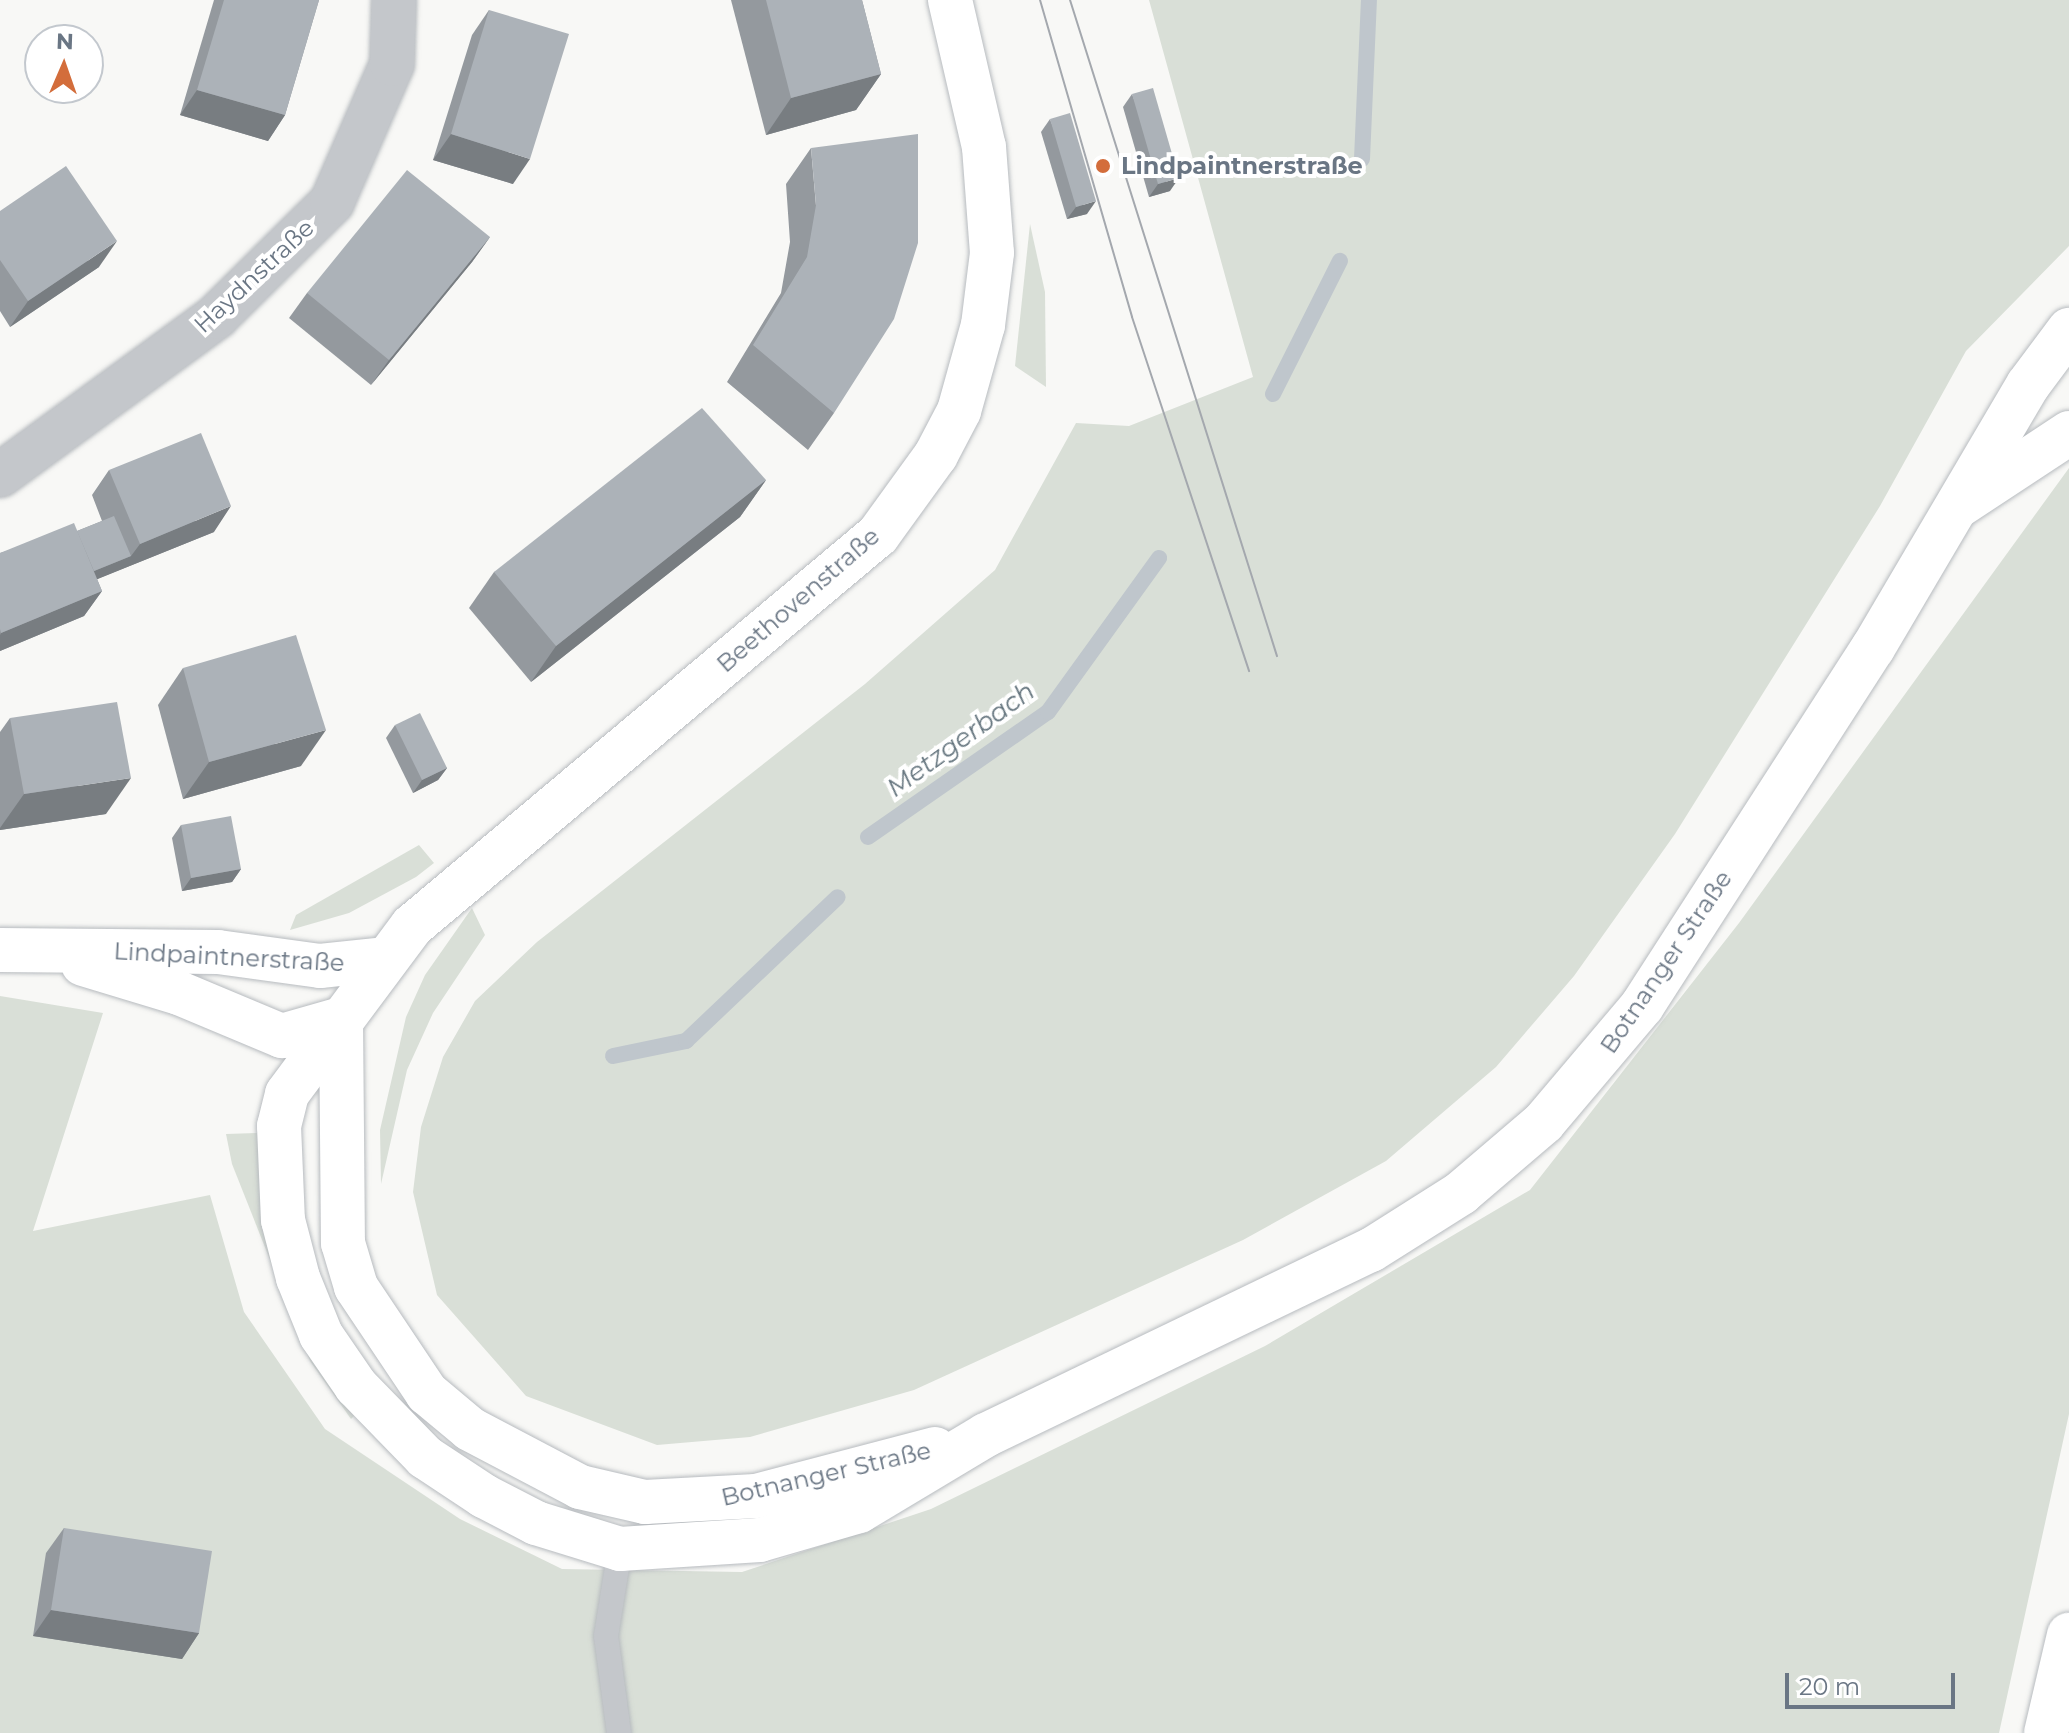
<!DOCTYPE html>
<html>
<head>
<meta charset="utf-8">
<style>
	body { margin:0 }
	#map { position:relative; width:2069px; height:1733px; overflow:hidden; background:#f8f8f6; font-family:Montserrat,sans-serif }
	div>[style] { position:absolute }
	.green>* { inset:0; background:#d9dfd7 }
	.stream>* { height:16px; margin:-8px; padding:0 8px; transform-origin:8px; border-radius:8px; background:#bfc6cc }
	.roads { filter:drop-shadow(0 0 2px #b7bbbf) drop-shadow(0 0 2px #b7bbbf) }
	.lane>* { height:24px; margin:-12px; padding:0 12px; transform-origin:12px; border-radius:12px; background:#c4c7cb }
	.street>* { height:44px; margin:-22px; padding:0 22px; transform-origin:22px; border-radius:22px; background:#c4c7cb }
	.secondary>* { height:44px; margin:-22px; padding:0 22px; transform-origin:22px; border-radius:22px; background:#fff }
	.tram>* { height:2px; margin:-1px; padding:0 1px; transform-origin:1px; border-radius:1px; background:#a4a8ae }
	.wall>* { inset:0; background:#94999e }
	.shaded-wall>* { inset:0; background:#787d81 }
	.building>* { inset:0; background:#acb2b8 }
	.dots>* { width:22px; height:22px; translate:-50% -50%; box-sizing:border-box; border:4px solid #fff; border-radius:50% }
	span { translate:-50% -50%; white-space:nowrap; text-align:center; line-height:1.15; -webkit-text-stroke:8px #fff; paint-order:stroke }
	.poi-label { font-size:24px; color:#6a7684; font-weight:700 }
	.left { translate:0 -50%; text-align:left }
	.street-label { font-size:24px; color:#6a7684 }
	.water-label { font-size:26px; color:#66767f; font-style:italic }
	.north { position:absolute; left:24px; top:24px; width:80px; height:80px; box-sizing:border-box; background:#fff; border:2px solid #c3c8ce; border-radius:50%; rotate:2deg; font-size:22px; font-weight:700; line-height:32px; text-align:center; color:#6a7684 }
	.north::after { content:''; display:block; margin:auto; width:28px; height:36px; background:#d36d3b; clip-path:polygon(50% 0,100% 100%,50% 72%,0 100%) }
	.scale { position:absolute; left:1785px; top:1673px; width:170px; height:36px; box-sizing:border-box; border:4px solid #6a7684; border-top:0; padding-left:10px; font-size:24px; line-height:28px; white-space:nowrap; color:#6a7684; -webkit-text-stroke:6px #fff; paint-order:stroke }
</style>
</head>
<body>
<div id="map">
	<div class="green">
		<div style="clip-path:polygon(1149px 0,2069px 0,2069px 246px,1966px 351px,1880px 506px,1675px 834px,1574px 976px,1496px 1067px,1386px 1161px,1243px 1240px,914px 1390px,750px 1437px,657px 1445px,526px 1396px,437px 1295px,413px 1192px,421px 1127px,443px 1057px,475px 1001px,537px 942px,865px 684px,995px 570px,1076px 423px,1129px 426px,1253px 377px)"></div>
		<div style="clip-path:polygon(1030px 224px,1045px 292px,1046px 387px,1015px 366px)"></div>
		<div style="clip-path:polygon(2069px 468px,2069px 1414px,1999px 1733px,0 1733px,0 996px,103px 1013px,33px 1231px,210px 1195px,244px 1312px,325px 1429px,460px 1519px,562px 1569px,742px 1572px,931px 1509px,1265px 1346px,1530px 1190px,1739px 923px)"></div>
		<div style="clip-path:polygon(419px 845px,434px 863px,416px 877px,349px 913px,290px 930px,296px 915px)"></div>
		<div style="clip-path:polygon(472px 908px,485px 935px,433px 1013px,407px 1070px,381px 1184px,380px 1130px,406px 1017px,425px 975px)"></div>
		<div style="clip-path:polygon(257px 1133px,358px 1412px,351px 1419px,310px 1361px,232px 1164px,226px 1134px)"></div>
	</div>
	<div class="stream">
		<div style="left:1362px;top:159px;width:159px;rotate:-87.5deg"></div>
		<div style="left:1273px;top:394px;width:149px;rotate:-63.3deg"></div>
		<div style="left:868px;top:837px;width:219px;rotate:-34.8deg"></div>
		<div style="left:1048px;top:712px;width:190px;rotate:-54.2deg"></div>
		<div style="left:613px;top:1056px;width:75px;rotate:-11.6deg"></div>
		<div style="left:686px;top:1041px;width:209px;rotate:-43.5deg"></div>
	</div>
	<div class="roads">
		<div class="lane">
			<div style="left:619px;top:1733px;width:98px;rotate:-97.6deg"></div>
			<div style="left:606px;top:1636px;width:88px;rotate:-80.9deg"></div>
		</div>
		<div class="street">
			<div style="left:0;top:475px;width:269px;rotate:-36.2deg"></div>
			<div style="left:217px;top:316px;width:162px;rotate:-44.7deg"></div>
			<div style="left:332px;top:202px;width:150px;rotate:-66.5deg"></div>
			<div style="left:392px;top:64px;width:64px;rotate:-88.2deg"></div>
		</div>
		<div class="secondary">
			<div style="left:950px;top:0;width:151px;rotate:77deg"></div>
			<div style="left:984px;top:147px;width:106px;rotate:85.7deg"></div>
			<div style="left:992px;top:253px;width:73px;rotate:97.1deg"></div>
			<div style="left:983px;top:325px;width:89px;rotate:105.6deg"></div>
			<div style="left:959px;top:411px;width:50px;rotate:117.6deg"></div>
			<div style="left:936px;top:455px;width:99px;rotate:125.9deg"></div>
			<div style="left:878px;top:535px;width:608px;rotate:140deg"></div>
			<div style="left:412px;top:926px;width:209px;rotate:126.7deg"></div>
			<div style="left:287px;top:1094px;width:33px;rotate:104deg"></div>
			<div style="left:279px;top:1126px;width:94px;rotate:87.6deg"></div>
			<div style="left:283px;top:1220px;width:60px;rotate:75.5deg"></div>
			<div style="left:298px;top:1278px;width:61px;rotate:68deg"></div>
			<div style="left:321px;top:1335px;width:62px;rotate:55.5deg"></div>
			<div style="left:356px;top:1386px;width:99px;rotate:45.8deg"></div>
			<div style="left:425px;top:1457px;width:71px;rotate:33.5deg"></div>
			<div style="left:484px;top:1496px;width:59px;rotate:27.4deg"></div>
			<div style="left:536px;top:1523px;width:88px;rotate:17.2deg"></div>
			<div style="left:620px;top:1549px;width:140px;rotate:-3.7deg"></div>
			<div style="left:760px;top:1540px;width:103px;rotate:-16.3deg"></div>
			<div style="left:859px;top:1511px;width:148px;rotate:-30.9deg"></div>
			<div style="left:986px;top:1435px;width:427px;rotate:-25.7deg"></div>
			<div style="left:1371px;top:1250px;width:107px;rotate:-32.3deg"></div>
			<div style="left:1461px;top:1193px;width:109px;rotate:-40.5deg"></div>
			<div style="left:1544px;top:1122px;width:152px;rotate:-49.8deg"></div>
			<div style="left:1642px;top:1006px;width:426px;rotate:-57.2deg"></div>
			<div style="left:1873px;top:648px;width:305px;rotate:-59.5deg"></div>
			<div style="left:2028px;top:385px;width:69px;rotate:-53.3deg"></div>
			<div style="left:1960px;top:505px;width:131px;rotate:-33.4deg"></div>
			<div style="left:0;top:950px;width:218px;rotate:0.5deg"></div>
			<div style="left:218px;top:952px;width:103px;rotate:7.8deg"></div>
			<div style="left:320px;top:966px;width:65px;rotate:-6.1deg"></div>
			<div style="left:83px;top:964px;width:100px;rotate:16.8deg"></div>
			<div style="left:179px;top:993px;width:112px;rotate:22.7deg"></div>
			<div style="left:282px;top:1036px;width:61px;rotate:-16.1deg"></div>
			<div style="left:341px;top:1019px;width:224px;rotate:89.5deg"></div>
			<div style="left:343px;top:1243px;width:46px;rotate:73.5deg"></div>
			<div style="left:356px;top:1287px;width:128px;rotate:56.2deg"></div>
			<div style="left:427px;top:1393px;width:56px;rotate:39.9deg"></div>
			<div style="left:470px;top:1429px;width:124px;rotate:27.8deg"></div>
			<div style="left:580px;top:1487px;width:67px;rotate:13deg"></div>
			<div style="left:645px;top:1502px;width:111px;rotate:-3.1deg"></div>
			<div style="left:756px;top:1496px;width:185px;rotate:-14.7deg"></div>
			<div style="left:2046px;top:1733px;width:101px;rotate:-76.8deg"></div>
		</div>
	</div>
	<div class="tram">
		<div style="left:1040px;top:0;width:330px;rotate:73.8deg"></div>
		<div style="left:1132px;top:317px;width:373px;rotate:71.7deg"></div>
		<div style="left:1070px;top:0;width:688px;rotate:72.49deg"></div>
	</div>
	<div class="wall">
		<div style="clip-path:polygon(214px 0,319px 0,285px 115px,268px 141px,180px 115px)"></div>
		<div style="clip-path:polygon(731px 0,862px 0,881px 74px,856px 110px,766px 135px)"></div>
		<div style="clip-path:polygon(489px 10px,513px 184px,433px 160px,472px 35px)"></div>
		<div style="clip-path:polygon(1132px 94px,1170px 191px,1149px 197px,1123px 107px)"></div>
		<div style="clip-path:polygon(1050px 119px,1087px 214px,1067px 219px,1041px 132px)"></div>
		<div style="clip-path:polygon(811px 148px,834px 413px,808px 450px,727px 382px,781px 293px,790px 242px,786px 184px)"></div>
		<div style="clip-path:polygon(0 211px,99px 267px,10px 327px,0 311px)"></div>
		<div style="clip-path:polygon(490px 237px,472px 262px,371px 385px,289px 318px,307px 293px)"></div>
		<div style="clip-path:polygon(109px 470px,214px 532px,97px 579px,102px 591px,84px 616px,0 651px,0 553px,77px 531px,102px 521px,92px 495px)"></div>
		<div style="clip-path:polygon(766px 480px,740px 517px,531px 682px,469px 608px,494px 572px)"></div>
		<div style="clip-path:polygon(183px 668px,301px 766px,183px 799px,158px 705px)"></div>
		<div style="clip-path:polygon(10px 718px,106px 814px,0 830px,0 732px)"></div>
		<div style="clip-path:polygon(395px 725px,447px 768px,438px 780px,413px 793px,386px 738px)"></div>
		<div style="clip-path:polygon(181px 825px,241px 869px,232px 882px,182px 891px,172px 838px)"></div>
		<div style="clip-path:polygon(64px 1528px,199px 1633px,182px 1659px,33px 1636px,46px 1553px)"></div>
	</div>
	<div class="shaded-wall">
		<div style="clip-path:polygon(881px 74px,856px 110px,766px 135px,791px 98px)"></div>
		<div style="clip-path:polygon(197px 90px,285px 115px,268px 141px,180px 115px)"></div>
		<div style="clip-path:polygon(451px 134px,530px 159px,513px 184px,433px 160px)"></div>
		<div style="clip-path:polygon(1179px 178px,1170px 191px,1149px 197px,1158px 184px)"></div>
		<div style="clip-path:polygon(1096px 201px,1087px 214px,1067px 219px,1076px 207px)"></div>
		<div style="clip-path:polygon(490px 237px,472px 262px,371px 385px,389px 360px)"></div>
		<div style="clip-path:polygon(117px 241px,99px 267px,10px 327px,28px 301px)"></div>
		<div style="clip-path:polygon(766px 480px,740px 517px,531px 682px,556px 646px)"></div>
		<div style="clip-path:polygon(231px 506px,214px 532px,73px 589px,82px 576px,131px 556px,140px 544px)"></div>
		<div style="clip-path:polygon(102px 591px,84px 616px,0 651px,0 635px,1px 633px)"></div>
		<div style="clip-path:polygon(326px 730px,301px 766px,183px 799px,209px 762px)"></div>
		<div style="clip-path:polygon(447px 768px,438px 780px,413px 793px,422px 780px)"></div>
		<div style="clip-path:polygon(131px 778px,106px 814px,0 830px,0 828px,24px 794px)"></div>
		<div style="clip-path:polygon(241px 869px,232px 882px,182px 891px,191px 878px)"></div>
		<div style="clip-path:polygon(51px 1610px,199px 1633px,182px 1659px,33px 1636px)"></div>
	</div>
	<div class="building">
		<div style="clip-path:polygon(224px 0,319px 0,285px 115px,197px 90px)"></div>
		<div style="clip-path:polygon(766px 0,862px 0,881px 74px,791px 98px)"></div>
		<div style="clip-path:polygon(489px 10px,569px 34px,530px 159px,451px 134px)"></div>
		<div style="clip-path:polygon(1153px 88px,1179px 178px,1158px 184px,1132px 94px)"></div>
		<div style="clip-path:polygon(1070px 113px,1096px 201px,1076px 207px,1050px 119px)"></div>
		<div style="clip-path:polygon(918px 134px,918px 243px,894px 319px,834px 413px,753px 345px,807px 257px,816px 205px,811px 148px)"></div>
		<div style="clip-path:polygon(66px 166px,117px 241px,28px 301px,0 260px,0 211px)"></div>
		<div style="clip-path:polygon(407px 170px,490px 237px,389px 360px,307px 293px)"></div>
		<div style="clip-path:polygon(702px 408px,766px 480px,556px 646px,494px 572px)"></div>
		<div style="clip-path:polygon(201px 433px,231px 506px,140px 544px,109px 470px)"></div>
		<div style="clip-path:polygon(114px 516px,131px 556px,94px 571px,77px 531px)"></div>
		<div style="clip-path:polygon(74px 523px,102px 591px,1px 633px,0 629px,0 553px)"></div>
		<div style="clip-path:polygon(296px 635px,326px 730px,209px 762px,183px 668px)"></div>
		<div style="clip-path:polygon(117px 702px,131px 778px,24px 794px,10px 718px)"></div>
		<div style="clip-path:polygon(420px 713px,447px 768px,422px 780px,395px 725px)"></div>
		<div style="clip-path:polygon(231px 816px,241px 869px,191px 878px,181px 825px)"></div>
		<div style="clip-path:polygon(64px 1528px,212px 1551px,199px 1633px,51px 1610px)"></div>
	</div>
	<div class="dots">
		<div style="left:1103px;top:166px;background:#d36d3b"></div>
	</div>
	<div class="poi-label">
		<span class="left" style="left:1121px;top:166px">Lindpaintnerstraße</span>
	</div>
	<div class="street-label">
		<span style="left:254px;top:276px;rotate:-43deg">Haydnstraße</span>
		<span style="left:798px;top:600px;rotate:-41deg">Beethovenstraße</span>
		<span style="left:229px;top:957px;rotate:3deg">Lindpaintnerstraße</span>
		<span style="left:1666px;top:962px;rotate:-56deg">Botnanger Straße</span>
		<span style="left:826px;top:1474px;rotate:-13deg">Botnanger Straße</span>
	</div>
	<div class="water-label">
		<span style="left:961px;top:740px;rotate:-36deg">Metzgerbach</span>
	</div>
	<div class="north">N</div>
	<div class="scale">20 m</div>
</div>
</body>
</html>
